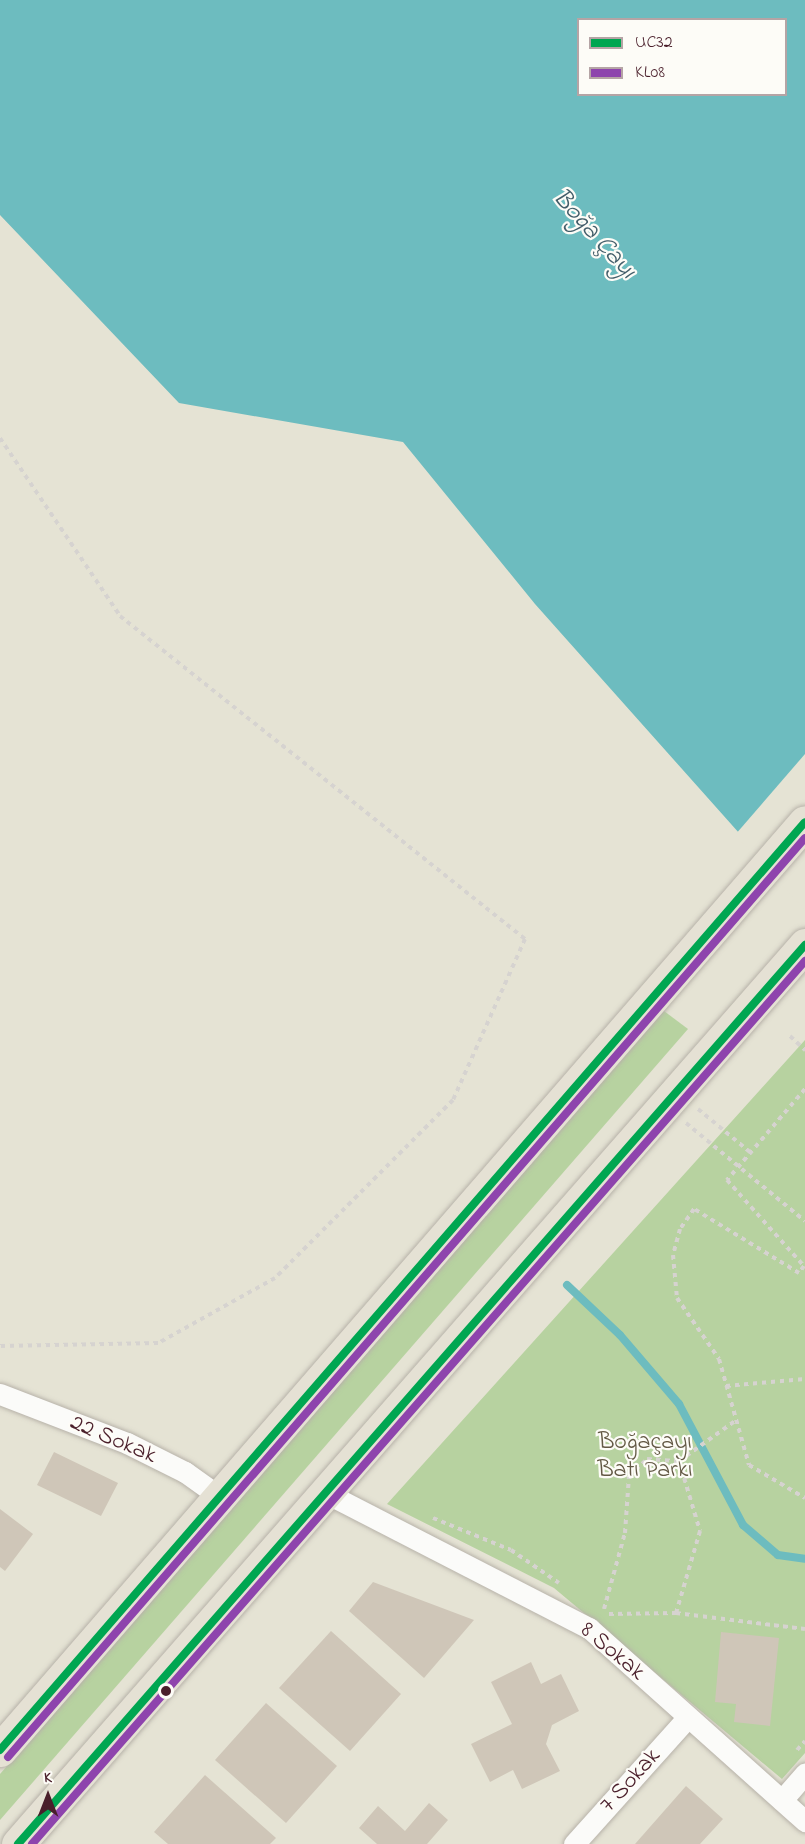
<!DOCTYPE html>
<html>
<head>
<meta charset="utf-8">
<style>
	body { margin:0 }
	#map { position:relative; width:805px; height:1844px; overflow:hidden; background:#e5e3d4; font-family:"Indie Flower",sans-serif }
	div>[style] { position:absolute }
	.green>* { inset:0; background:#b7d2a0 }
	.water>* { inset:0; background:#6dbcbf }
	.pier>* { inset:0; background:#e5e3d4 }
	.stream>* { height:8px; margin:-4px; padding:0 4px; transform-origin:4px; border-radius:4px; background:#6dbcbf }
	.building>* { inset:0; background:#cfc6b8 }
	.path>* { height:4px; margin-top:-2px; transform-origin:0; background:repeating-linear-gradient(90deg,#d6d3d0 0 4.5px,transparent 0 9px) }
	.roads { filter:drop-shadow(0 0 2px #b7b2a9) drop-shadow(0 0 2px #b7b2a9) }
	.street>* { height:21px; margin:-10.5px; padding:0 10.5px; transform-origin:10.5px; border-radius:10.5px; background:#fbfbf9 }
	.primary>* { height:33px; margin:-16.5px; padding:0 16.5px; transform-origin:16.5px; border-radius:16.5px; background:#e5e1d4 }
	.bus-1>* { height:8px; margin:-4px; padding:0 4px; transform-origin:4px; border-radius:4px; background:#00a651 }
	.bus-2>* { height:8px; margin:-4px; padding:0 4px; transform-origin:4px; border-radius:4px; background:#8e44ad }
	.dots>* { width:16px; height:16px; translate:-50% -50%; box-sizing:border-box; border:3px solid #fdfcf7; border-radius:50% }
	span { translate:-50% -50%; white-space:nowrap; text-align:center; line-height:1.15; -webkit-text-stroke:4.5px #fdfcf7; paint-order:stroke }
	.street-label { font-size:24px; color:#4a1f2b }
	.park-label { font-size:24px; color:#635945 }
	.water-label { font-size:26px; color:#435e6a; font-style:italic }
	.legend { position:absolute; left:577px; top:18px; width:210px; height:78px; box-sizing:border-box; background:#fdfcf7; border:2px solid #b5a4a5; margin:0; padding:8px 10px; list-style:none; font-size:18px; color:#4a1f2b }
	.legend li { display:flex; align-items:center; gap:12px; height:30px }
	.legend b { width:30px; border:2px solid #b5a4a5 }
	.north { position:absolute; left:18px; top:1766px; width:60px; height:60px; -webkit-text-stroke:4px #fdfcf7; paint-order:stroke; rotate:0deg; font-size:16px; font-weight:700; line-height:24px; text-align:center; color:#4a1f2b }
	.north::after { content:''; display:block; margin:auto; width:21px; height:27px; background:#4a1f2b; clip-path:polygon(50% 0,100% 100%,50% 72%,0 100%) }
</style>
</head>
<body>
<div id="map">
	<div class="green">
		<div style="clip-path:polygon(664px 1011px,688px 1029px,0 1820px,0 1774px)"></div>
		<div style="clip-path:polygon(805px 1040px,805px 1753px,782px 1779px,554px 1588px,387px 1504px)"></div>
	</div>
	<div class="water">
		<div style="clip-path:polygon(evenodd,0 0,805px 0,805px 907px,535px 604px,403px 442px,179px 403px,0 215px,0 0,578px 20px,786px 20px,786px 94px,578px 94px,578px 20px)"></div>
	</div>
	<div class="pier">
		<div style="clip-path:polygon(805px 754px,805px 910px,735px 835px)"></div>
	</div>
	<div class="stream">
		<div style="left:567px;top:1285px;width:73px;rotate:43.3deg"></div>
		<div style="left:620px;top:1335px;width:91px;rotate:49.5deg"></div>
		<div style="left:679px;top:1404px;width:137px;rotate:62.1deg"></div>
		<div style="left:743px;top:1525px;width:46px;rotate:40.6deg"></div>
		<div style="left:778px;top:1555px;width:27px;rotate:8deg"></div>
	</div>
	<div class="building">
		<div style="clip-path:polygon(54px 1452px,118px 1483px,101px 1516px,37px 1485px)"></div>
		<div style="clip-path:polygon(0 1509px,33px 1534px,5px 1571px,0 1567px)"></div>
		<div style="clip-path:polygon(373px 1582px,474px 1620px,424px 1678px,349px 1611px)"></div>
		<div style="clip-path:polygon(331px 1631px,401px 1694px,350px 1751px,279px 1688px)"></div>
		<div style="clip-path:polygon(721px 1632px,779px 1638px,770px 1726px,734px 1722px,736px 1704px,715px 1702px)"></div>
		<div style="clip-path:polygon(531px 1662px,541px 1684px,561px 1674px,579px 1711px,552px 1725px,546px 1744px,560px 1771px,522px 1789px,513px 1770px,490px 1782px,471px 1744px,512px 1724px,491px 1682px)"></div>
		<div style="clip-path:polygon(266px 1703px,337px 1766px,286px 1823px,215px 1760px)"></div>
		<div style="clip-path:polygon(205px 1775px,276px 1838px,270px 1844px,168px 1844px,154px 1832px)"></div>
		<div style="clip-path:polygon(686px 1786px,723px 1819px,700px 1844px,635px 1844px)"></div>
		<div style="clip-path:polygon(429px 1803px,448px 1820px,427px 1844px,377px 1844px,359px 1828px,378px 1806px,405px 1831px)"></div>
	</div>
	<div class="path">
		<div style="left:0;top:438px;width:215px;rotate:56deg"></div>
		<div style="left:120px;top:616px;width:518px;rotate:38.57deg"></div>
		<div style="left:525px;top:939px;width:176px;rotate:114.1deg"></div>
		<div style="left:453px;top:1100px;width:252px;rotate:135deg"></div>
		<div style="left:275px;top:1278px;width:134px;rotate:150.9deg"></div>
		<div style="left:158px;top:1343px;width:158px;rotate:178.9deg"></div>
		<div style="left:790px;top:1036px;width:21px;rotate:43deg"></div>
		<div style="left:805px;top:1089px;width:120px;rotate:130.6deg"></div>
		<div style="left:727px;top:1180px;width:115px;rotate:48.2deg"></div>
		<div style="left:804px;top:1266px;width:9px;rotate:126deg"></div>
		<div style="left:799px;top:1273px;width:123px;rotate:-148.6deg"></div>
		<div style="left:694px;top:1209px;width:24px;rotate:125deg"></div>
		<div style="left:680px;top:1229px;width:27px;rotate:105deg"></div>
		<div style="left:673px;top:1255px;width:43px;rotate:84.7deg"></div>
		<div style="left:677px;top:1298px;width:74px;rotate:55.5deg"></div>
		<div style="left:719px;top:1359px;width:110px;rotate:74.2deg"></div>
		<div style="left:749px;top:1465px;width:65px;rotate:30.5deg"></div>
		<div style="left:698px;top:1109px;width:69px;rotate:39.7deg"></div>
		<div style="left:686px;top:1123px;width:154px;rotate:39.5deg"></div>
		<div style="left:726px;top:1386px;width:79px;rotate:-5.1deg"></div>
		<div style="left:679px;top:1461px;width:69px;rotate:-35.5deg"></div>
		<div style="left:433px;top:1518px;width:84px;rotate:22.3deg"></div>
		<div style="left:511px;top:1550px;width:58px;rotate:34.5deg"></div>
		<div style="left:604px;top:1609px;width:79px;rotate:-74.6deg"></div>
		<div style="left:625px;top:1533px;width:57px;rotate:-86deg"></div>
		<div style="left:629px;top:1476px;width:25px;rotate:-43deg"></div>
		<div style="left:647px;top:1459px;width:32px;rotate:4deg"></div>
		<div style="left:679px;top:1461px;width:73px;rotate:73.3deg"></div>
		<div style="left:700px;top:1531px;width:85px;rotate:106.3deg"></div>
		<div style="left:609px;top:1614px;width:67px;rotate:-0.9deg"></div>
		<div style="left:676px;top:1613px;width:130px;rotate:7.1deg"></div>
		<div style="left:797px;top:1750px;width:12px;rotate:-48deg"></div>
	</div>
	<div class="roads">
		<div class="street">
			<div style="left:0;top:1394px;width:136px;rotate:21.1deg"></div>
			<div style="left:127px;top:1443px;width:65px;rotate:26.6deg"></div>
			<div style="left:185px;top:1472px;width:43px;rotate:35.5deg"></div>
			<div style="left:326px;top:1493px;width:296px;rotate:27.2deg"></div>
			<div style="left:589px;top:1628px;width:290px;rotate:41.8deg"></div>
			<div style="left:782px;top:1800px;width:35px;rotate:-49deg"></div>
			<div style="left:574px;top:1844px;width:169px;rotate:-48.1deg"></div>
		</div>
		<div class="primary">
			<div style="left:0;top:1750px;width:1228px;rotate:-49.06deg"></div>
			<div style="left:18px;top:1844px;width:1195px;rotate:-48.8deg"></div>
		</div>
	</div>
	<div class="bus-1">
		<div style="left:0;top:1750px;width:1228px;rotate:-49.06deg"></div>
		<div style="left:18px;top:1844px;width:1195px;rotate:-48.8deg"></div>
	</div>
	<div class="bus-2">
		<div style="left:8px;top:1757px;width:1216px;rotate:-49.07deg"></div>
		<div style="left:32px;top:1844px;width:1174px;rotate:-48.8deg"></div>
	</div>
	<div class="dots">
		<div style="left:166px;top:1691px;background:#4a1f2b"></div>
	</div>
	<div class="street-label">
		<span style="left:113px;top:1440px;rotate:23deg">22 Sokak</span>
		<span style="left:612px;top:1652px;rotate:40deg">8 Sokak</span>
		<span style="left:631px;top:1781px;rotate:-48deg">7 Sokak</span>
	</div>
	<div class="park-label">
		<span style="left:645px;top:1457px">Boğaçayı<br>Batı Parkı</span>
	</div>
	<div class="water-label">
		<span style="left:593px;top:235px;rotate:48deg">Boğa Çayı</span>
	</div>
	<ul class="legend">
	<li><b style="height:8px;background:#00a651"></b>UC32</li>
	<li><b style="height:8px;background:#8e44ad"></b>KL08</li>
	</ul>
	<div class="north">K</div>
</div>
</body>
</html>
